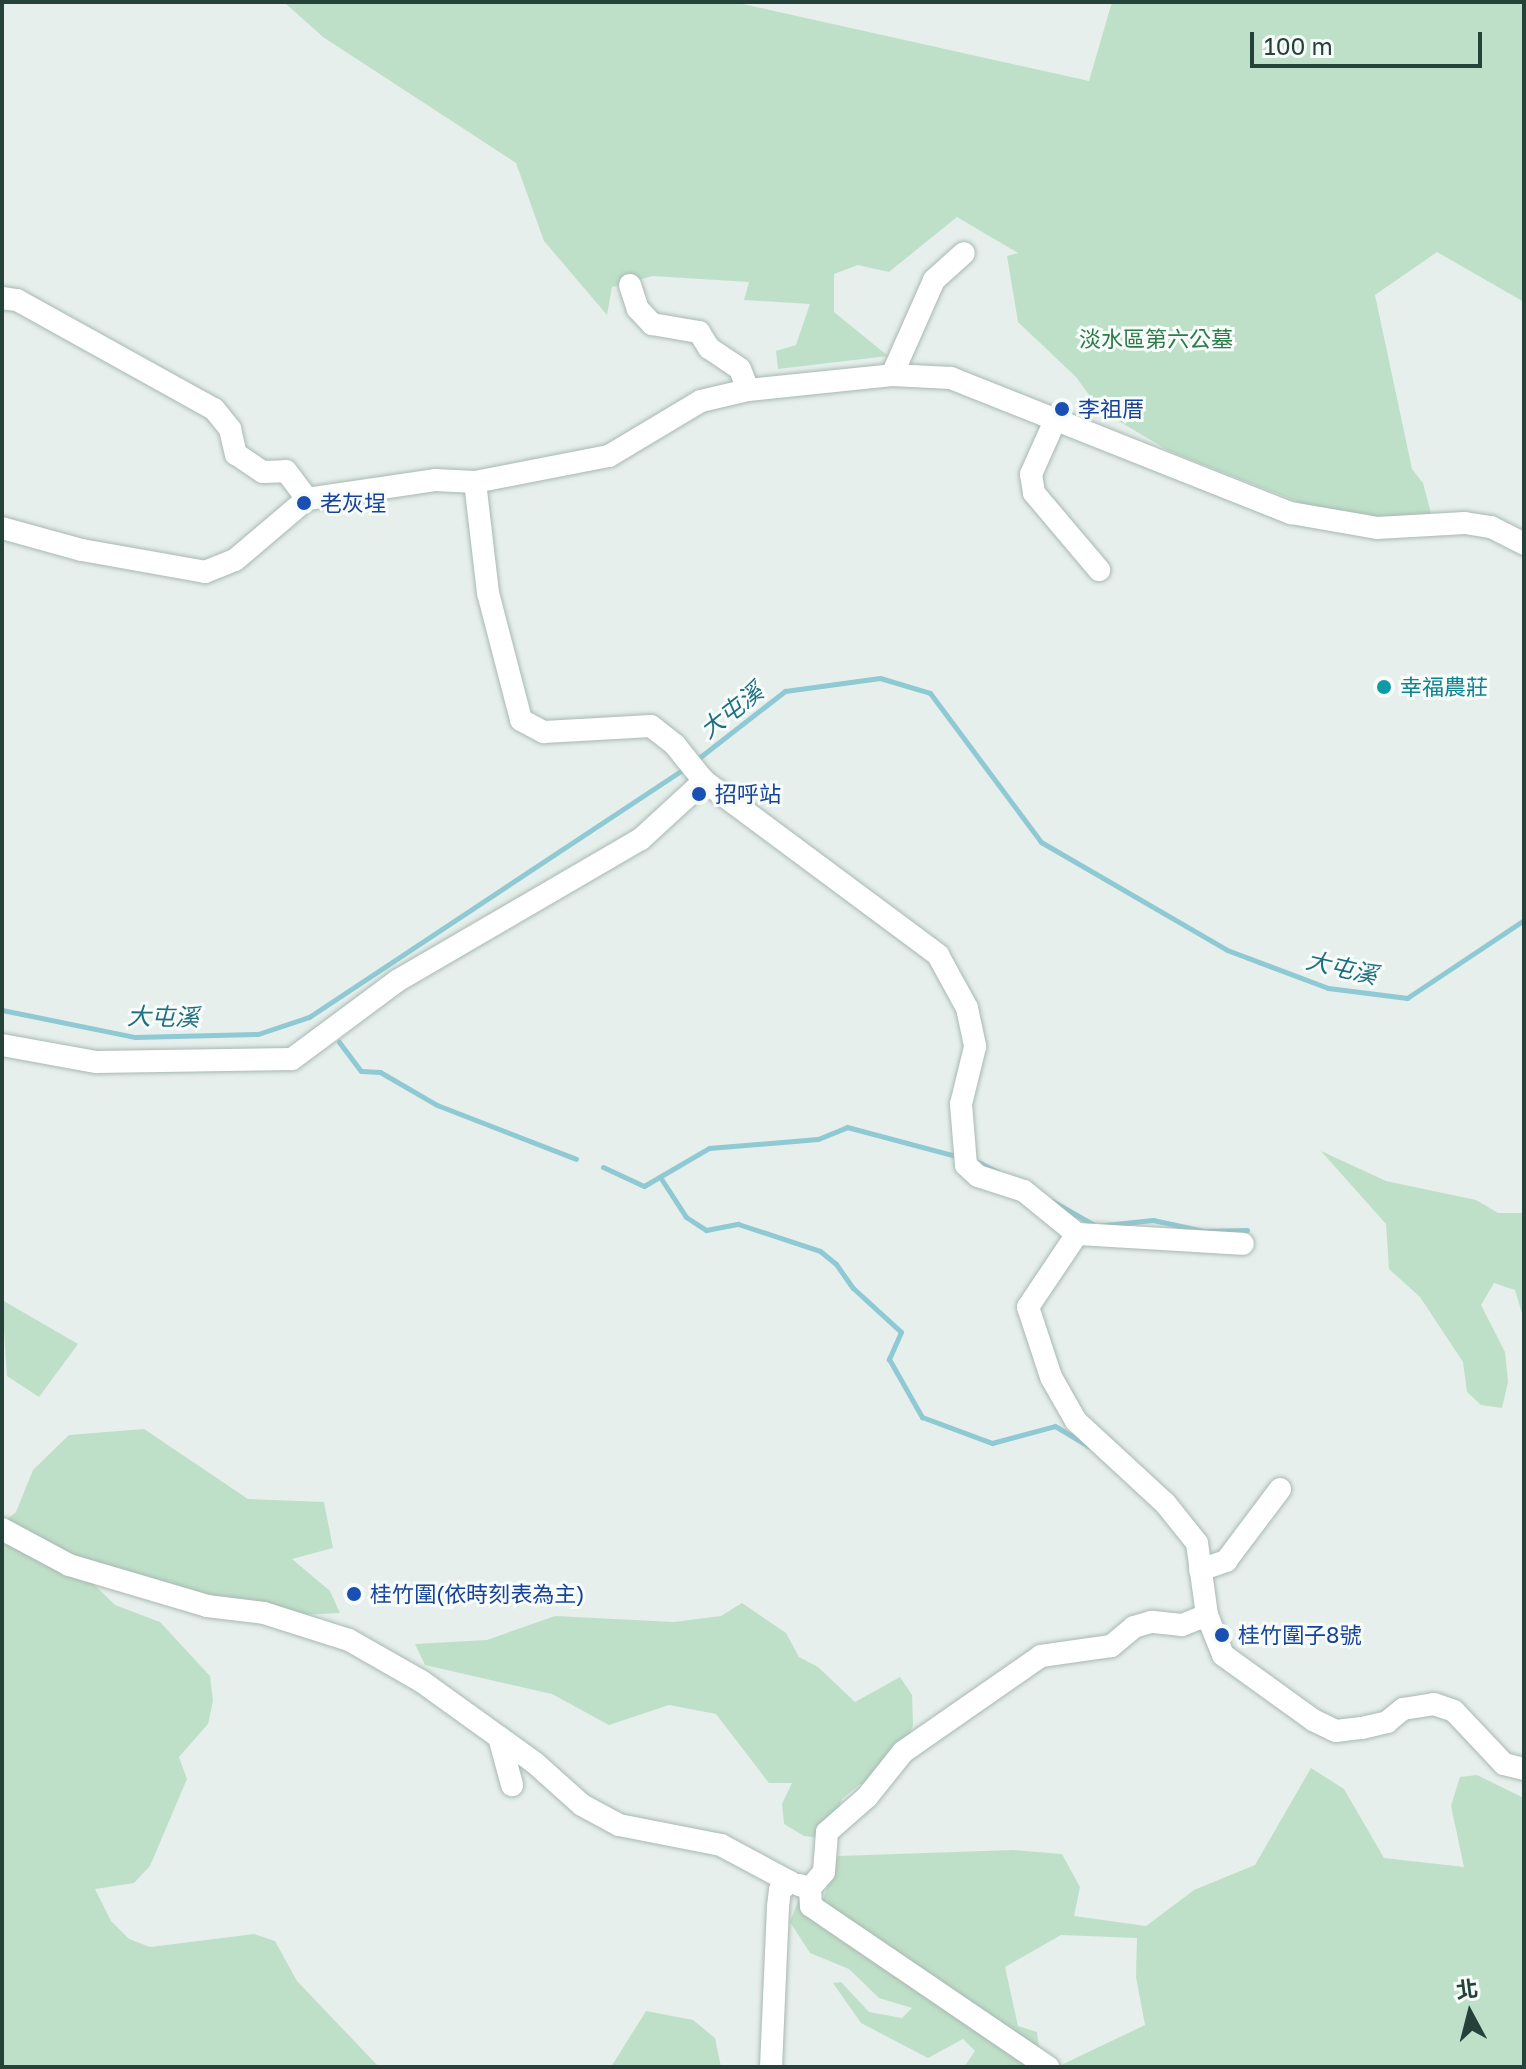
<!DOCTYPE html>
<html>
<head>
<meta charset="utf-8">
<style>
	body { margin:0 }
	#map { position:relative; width:1526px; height:2069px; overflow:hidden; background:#e6efeb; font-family:"Golos Text","Noto Sans TC",sans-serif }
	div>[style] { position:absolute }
	.green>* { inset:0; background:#bfe0c8 }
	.stream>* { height:5px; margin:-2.5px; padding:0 2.5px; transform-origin:2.5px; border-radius:2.5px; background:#8ec9d4 }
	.roads { filter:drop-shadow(0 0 2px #a8b8b2) drop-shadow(0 0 2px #a8b8b2) }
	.minor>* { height:22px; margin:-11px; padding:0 11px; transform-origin:11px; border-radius:11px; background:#fff }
	.dots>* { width:22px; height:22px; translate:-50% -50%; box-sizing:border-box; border:4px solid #f7fbf9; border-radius:50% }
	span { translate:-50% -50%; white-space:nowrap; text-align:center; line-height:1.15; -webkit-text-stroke:6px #f7fbf9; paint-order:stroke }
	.park-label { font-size:22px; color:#2d7a4b }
	.transit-label { font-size:22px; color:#164399 }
	.left { translate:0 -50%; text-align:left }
	.culture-label { font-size:22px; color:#0d838f }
	.water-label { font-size:24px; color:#1c6f80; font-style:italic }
	.frame { position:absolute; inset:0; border:4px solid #24423a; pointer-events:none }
	.north { position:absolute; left:1430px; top:1973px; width:80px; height:80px; -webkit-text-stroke:6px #f7fbf9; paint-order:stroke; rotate:353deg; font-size:22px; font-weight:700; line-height:32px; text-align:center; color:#24423a }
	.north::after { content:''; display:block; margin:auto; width:28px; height:36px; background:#24423a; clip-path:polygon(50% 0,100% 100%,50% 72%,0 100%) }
	.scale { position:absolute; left:1250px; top:32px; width:232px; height:36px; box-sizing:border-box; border:4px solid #24423a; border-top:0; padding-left:10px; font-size:24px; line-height:28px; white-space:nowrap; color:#24423a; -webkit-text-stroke:6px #f7fbf9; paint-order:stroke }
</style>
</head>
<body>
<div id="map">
	<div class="green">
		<div style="clip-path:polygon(284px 2px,734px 2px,1089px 81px,1112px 2px,1524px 2px,1524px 302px,1437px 252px,1375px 295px,1412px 469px,1423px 483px,1432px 517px,1376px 519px,1321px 511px,1169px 451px,1100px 410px,1076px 377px,1018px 322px,1007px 256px,1018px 253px,957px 217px,889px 272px,858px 265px,834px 274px,834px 312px,888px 356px,778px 369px,776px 351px,796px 345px,810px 304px,744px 300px,749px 282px,653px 276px,612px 287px,607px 315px,544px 241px,516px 163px,323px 37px)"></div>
		<div style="clip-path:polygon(1321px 1151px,1386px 1181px,1476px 1200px,1498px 1213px,1524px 1213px,1524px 1320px,1515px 1290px,1494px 1283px,1481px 1305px,1505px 1352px,1508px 1382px,1502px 1408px,1481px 1405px,1467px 1392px,1463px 1362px,1420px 1297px,1389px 1269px,1386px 1224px)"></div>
		<div style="clip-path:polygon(2px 1300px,78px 1344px,39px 1397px,7px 1376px)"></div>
		<div style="clip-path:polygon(144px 1429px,248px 1499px,324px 1502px,333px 1548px,292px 1559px,330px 1591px,340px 1613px,300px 1615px,81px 1572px,115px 1605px,160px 1622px,210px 1676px,213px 1701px,208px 1724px,179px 1757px,187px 1779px,150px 1866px,134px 1883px,95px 1889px,111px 1921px,129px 1939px,150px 1947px,254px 1934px,275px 1941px,297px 1981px,379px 2067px,2px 2067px,2px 1523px,16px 1512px,33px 1470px,69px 1435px)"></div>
		<div style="clip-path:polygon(742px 1603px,786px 1633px,799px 1657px,818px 1667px,855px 1702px,900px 1677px,912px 1695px,913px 1725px,904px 1751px,881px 1789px,860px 1784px,842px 1799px,827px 1839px,804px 1836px,784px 1824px,782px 1804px,792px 1783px,769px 1783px,716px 1714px,669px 1705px,609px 1725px,552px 1694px,425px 1665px,415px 1644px,487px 1640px,555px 1616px,674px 1622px,721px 1616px)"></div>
		<div style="clip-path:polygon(1311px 1768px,1344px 1789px,1384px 1858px,1464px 1867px,1451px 1806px,1460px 1777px,1477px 1775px,1524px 1798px,1524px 2067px,1057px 2067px,1145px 2025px,1136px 1977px,1137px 1938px,1061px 1935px,1005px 1967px,1018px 2026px,1037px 2032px,1039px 2048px,821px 1905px,838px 1856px,1013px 1850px,1062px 1854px,1080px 1887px,1074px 1916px,1146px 1926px,1194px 1890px,1255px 1865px)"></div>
		<div style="clip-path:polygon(800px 1896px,821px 1927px,1030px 2067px,964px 2067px,975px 2051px,963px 2039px,928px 2058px,861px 2023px,833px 1983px,841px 1982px,869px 2012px,902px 2018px,912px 2008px,879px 1998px,849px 1969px,810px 1953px,790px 1922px)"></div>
		<div style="clip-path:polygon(646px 2011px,693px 2020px,715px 2038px,721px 2067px,611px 2067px)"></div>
	</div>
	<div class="stream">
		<div style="left:695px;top:761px;width:114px;rotate:-37.9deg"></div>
		<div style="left:785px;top:691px;width:96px;rotate:-7.8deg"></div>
		<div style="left:880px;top:678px;width:52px;rotate:16.7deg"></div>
		<div style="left:930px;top:693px;width:186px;rotate:53.3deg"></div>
		<div style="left:1041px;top:842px;width:215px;rotate:30.1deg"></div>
		<div style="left:1227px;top:950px;width:108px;rotate:20.6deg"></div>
		<div style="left:1328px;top:988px;width:80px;rotate:7.2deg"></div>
		<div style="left:1407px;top:998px;width:141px;rotate:-33.7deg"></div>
		<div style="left:2px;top:1010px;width:136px;rotate:11.5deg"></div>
		<div style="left:135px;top:1037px;width:123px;rotate:-1.4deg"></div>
		<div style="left:258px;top:1034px;width:54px;rotate:-18.4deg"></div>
		<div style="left:309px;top:1017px;width:453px;rotate:-33.5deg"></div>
		<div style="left:339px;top:1042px;width:36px;rotate:53deg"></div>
		<div style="left:361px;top:1071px;width:19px;rotate:3deg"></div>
		<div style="left:380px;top:1072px;width:66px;rotate:30.1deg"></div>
		<div style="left:437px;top:1105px;width:149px;rotate:21.2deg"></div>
		<div style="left:978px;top:1162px;width:22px;rotate:27deg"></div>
		<div style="left:603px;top:1167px;width:45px;rotate:24.9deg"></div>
		<div style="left:644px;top:1186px;width:75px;rotate:-30.3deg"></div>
		<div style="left:709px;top:1148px;width:109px;rotate:-4.7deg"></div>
		<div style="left:818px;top:1139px;width:31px;rotate:-22deg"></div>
		<div style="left:847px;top:1127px;width:117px;rotate:14.9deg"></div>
		<div style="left:662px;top:1180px;width:44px;rotate:57deg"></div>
		<div style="left:686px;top:1217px;width:24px;rotate:33deg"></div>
		<div style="left:706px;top:1230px;width:33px;rotate:-11deg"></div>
		<div style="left:738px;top:1224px;width:86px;rotate:18.2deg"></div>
		<div style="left:820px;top:1251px;width:21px;rotate:39deg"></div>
		<div style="left:836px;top:1264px;width:29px;rotate:55deg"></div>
		<div style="left:853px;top:1288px;width:65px;rotate:42.5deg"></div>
		<div style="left:901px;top:1332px;width:30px;rotate:114deg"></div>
		<div style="left:889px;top:1359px;width:67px;rotate:60.4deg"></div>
		<div style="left:922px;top:1417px;width:75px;rotate:20.4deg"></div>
		<div style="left:992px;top:1443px;width:65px;rotate:-15.1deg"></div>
		<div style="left:1055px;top:1426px;width:39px;rotate:31deg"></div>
		<div style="left:1052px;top:1201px;width:51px;rotate:29.6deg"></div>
		<div style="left:1096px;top:1226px;width:57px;rotate:-6deg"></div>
		<div style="left:1153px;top:1220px;width:52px;rotate:12.2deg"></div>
		<div style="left:1204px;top:1231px;width:43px;rotate:-1.3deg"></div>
	</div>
	<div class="roads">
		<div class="minor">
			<div style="left:630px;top:285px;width:25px;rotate:72deg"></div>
			<div style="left:638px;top:309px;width:21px;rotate:47deg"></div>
			<div style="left:652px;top:324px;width:48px;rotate:9.7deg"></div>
			<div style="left:699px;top:332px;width:19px;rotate:58deg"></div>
			<div style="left:709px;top:348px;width:37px;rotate:34deg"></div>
			<div style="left:740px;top:369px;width:22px;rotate:69deg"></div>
			<div style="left:2px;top:298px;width:15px;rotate:8deg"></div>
			<div style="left:17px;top:300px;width:225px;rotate:29deg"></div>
			<div style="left:214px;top:409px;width:26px;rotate:51deg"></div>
			<div style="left:230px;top:429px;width:26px;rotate:77deg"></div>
			<div style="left:236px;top:454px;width:32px;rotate:34deg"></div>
			<div style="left:263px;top:472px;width:23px;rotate:-2deg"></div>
			<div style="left:286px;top:471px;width:35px;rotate:53deg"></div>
			<div style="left:892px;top:375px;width:104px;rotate:-66.1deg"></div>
			<div style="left:934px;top:280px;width:40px;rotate:-42deg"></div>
			<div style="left:1057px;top:416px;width:64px;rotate:114.1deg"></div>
			<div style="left:1031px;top:474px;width:19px;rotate:81deg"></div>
			<div style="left:1034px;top:493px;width:101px;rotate:49.8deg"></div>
			<div style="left:475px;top:482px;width:112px;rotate:83.3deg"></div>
			<div style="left:488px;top:593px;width:131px;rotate:75.4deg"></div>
			<div style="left:521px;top:720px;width:26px;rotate:28deg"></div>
			<div style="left:544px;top:732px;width:107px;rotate:-3.2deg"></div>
			<div style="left:651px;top:726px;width:31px;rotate:38deg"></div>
			<div style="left:675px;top:745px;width:46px;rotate:51.1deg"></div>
			<div style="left:704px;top:781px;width:292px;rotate:36.6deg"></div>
			<div style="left:938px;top:955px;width:60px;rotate:61.3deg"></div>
			<div style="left:967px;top:1008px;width:40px;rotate:78deg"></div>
			<div style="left:975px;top:1047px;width:59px;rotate:103.8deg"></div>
			<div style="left:961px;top:1104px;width:61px;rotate:85.3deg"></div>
			<div style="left:966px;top:1165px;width:16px;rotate:43deg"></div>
			<div style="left:978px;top:1176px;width:48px;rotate:18.1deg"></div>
			<div style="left:1024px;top:1191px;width:68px;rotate:39.1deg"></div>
			<div style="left:1077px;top:1234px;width:88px;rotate:123.9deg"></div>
			<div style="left:1028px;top:1307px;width:74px;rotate:71.8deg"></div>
			<div style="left:1051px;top:1377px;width:51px;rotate:60.4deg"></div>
			<div style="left:1076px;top:1421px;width:121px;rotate:42.7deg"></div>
			<div style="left:1165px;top:1503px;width:51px;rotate:51.3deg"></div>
			<div style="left:1197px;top:1543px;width:73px;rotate:82.1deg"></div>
			<div style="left:1207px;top:1615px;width:27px;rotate:158deg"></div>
			<div style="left:1182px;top:1625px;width:31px;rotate:-174deg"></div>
			<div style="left:1151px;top:1622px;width:18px;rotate:164deg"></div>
			<div style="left:1134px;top:1627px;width:30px;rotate:140deg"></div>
			<div style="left:1111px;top:1646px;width:71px;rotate:171.9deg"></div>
			<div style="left:1041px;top:1656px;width:168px;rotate:145.2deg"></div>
			<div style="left:903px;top:1752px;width:58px;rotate:128.7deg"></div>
			<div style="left:867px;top:1797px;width:53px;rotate:138.8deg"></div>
			<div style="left:827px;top:1832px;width:40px;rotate:94.3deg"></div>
			<div style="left:824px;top:1872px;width:21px;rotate:131deg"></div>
			<div style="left:2px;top:528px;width:83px;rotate:15.4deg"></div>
			<div style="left:82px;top:550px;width:125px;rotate:10.1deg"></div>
			<div style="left:205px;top:572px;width:32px;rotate:-22deg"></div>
			<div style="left:235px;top:560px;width:94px;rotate:-40.3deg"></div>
			<div style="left:307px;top:499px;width:129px;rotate:-8.4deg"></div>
			<div style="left:435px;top:480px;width:40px;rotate:2.9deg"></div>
			<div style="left:475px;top:482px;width:136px;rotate:-11deg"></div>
			<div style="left:609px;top:456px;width:107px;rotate:-30.9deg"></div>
			<div style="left:701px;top:401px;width:48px;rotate:-13.2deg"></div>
			<div style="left:748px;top:390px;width:145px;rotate:-5.9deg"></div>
			<div style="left:892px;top:375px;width:59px;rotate:2.9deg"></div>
			<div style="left:951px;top:378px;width:366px;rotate:21.7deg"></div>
			<div style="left:1291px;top:513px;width:87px;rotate:9.9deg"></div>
			<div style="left:1377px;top:528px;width:88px;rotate:-3.3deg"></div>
			<div style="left:1465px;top:523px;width:26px;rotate:9deg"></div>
			<div style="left:1491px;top:527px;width:37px;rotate:27deg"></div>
			<div style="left:2px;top:1045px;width:96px;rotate:10.3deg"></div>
			<div style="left:96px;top:1062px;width:196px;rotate:-0.9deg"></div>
			<div style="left:292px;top:1059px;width:131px;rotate:-36.6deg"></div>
			<div style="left:397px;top:981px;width:282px;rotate:-30.2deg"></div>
			<div style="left:641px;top:839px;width:86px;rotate:-42.6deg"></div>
			<div style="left:1077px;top:1234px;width:166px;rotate:3.4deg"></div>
			<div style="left:2px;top:1529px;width:76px;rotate:28.2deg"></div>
			<div style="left:69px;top:1565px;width:144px;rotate:16.5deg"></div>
			<div style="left:207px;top:1606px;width:57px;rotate:7deg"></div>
			<div style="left:264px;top:1613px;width:89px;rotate:17.6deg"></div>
			<div style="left:349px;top:1640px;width:83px;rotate:29.7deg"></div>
			<div style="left:421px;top:1681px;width:140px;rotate:35.7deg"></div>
			<div style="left:535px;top:1763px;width:63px;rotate:41.8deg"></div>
			<div style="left:582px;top:1805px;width:42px;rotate:28.4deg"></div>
			<div style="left:619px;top:1825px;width:104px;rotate:11.1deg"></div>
			<div style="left:721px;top:1845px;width:78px;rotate:28.2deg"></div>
			<div style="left:790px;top:1882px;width:13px;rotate:141deg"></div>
			<div style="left:780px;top:1890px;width:17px;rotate:97deg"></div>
			<div style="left:778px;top:1907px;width:160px;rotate:92.5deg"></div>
			<div style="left:1200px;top:1570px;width:28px;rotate:-19deg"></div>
			<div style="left:1226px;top:1561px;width:90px;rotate:-53.1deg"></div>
			<div style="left:1207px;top:1615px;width:43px;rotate:68.2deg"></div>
			<div style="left:1223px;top:1655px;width:111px;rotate:35.8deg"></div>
			<div style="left:1313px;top:1720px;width:25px;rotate:26deg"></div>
			<div style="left:1336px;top:1731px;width:26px;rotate:-7deg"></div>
			<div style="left:1362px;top:1728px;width:26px;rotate:-13deg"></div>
			<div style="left:1387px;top:1722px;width:21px;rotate:-39deg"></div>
			<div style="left:1403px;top:1709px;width:31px;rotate:-9deg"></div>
			<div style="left:1434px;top:1704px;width:21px;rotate:19deg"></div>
			<div style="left:1454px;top:1711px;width:73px;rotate:46.7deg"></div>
			<div style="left:1504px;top:1764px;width:21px;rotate:14deg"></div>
			<div style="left:499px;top:1737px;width:50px;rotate:74.8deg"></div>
			<div style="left:799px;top:1885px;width:11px;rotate:15deg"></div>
			<div style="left:810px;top:1888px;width:18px;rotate:87deg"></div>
			<div style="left:811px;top:1906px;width:287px;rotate:34.2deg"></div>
		</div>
	</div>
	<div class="dots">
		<div style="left:1062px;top:409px;background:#1a4fb4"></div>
		<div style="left:304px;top:503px;background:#1a4fb4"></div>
		<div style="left:1384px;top:687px;background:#0f9aa8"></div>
		<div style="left:699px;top:794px;background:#1a4fb4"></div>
		<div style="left:354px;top:1594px;background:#1a4fb4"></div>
		<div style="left:1222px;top:1635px;background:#1a4fb4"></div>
	</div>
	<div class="park-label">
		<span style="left:1156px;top:339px">淡水區第六公墓</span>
	</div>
	<div class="transit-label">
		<span class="left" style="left:1078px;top:409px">李祖厝</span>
		<span class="left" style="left:320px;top:503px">老灰埕</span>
		<span class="left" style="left:715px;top:794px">招呼站</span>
		<span class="left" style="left:370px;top:1594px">桂竹圍(依時刻表為主)</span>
		<span class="left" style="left:1238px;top:1635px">桂竹圍子8號</span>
	</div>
	<div class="culture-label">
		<span class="left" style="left:1400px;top:687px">幸福農莊</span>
	</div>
	<div class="water-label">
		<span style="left:731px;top:710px;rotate:-38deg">大屯溪</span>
		<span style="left:1342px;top:967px;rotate:13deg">大屯溪</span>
		<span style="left:163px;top:1016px;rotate:1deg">大屯溪</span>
	</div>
	<div class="frame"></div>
	<div class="north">北</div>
	<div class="scale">100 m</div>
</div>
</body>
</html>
